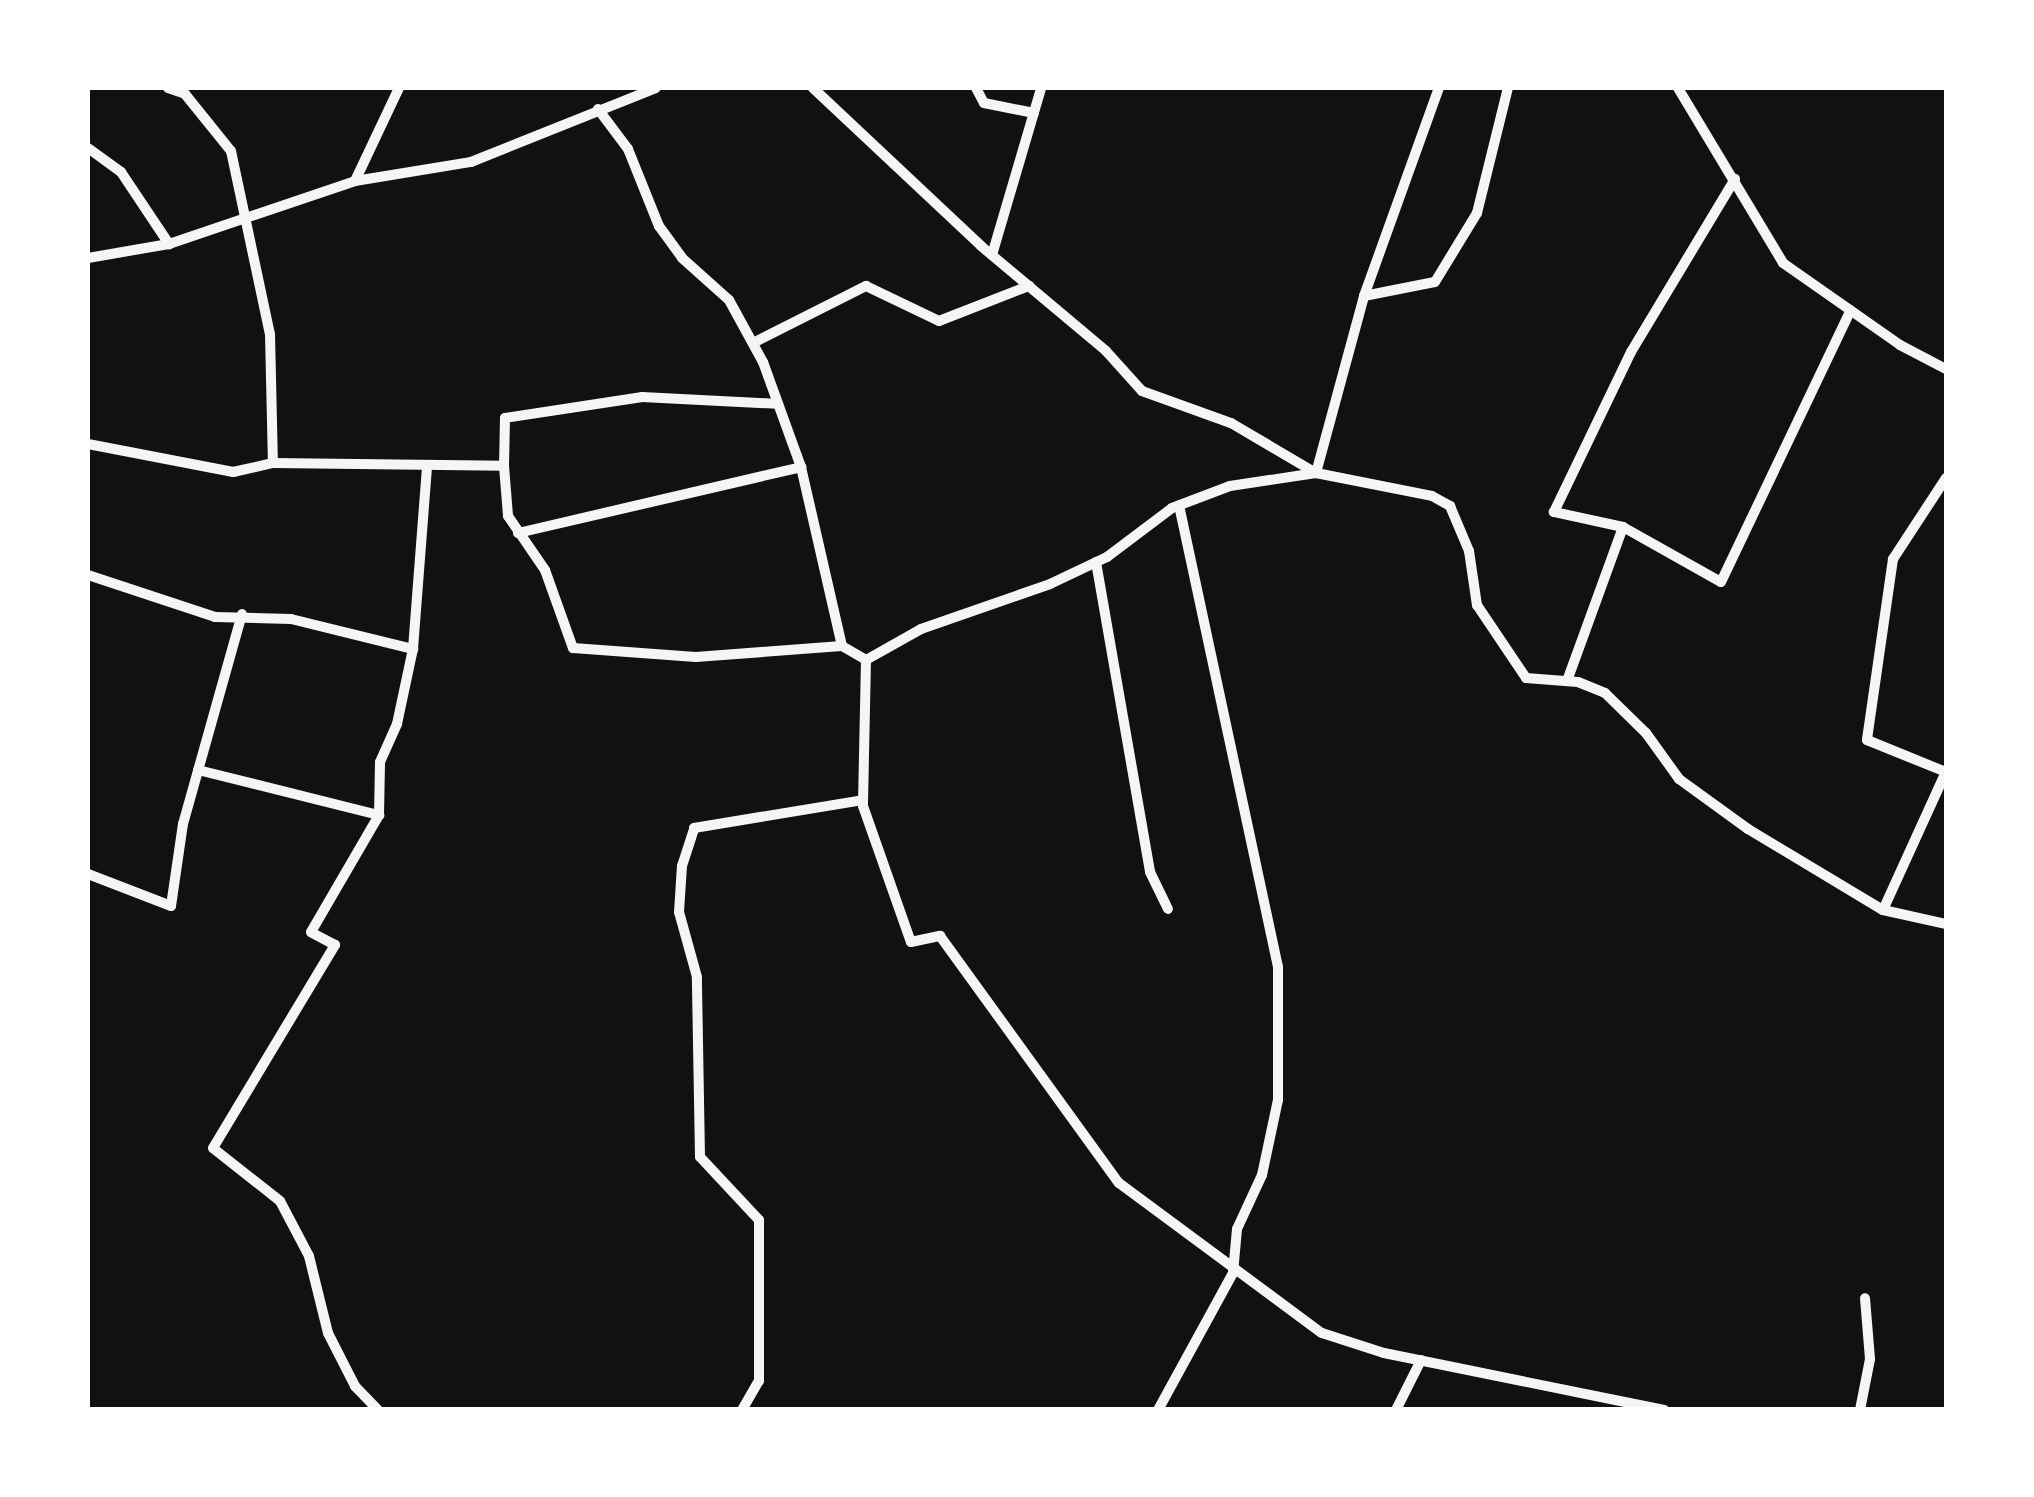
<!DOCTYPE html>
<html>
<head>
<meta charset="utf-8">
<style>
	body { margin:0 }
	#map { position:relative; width:2034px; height:1497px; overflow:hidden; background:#111; font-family:"Alegreya Sans",sans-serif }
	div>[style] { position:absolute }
	.minor>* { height:10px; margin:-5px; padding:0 5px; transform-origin:5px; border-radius:5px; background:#f5f5f5 }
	span { translate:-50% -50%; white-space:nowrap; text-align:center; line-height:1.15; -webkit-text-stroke:10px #fff; paint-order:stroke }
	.frame { position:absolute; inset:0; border:90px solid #fff; pointer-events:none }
</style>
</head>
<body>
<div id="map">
	<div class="minor">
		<div style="left:168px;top:88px;width:18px;rotate:19deg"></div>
		<div style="left:185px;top:94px;width:73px;rotate:51.1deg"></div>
		<div style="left:231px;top:151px;width:187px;rotate:78deg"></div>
		<div style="left:270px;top:334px;width:129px;rotate:88.7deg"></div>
		<div style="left:813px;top:88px;width:231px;rotate:43.2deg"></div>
		<div style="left:981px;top:246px;width:163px;rotate:40deg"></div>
		<div style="left:1106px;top:351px;width:54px;rotate:48deg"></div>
		<div style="left:1142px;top:391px;width:95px;rotate:19.8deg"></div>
		<div style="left:1231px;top:423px;width:99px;rotate:30.5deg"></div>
		<div style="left:1316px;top:473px;width:183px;rotate:-74.8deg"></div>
		<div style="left:1364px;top:296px;width:221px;rotate:-70.2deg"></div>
		<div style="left:976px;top:88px;width:17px;rotate:62deg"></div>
		<div style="left:984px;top:103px;width:51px;rotate:11.3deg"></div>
		<div style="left:1678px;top:88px;width:204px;rotate:59deg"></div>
		<div style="left:1783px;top:263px;width:143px;rotate:35deg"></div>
		<div style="left:1900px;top:345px;width:52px;rotate:27.6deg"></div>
		<div style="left:598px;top:109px;width:50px;rotate:53.1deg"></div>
		<div style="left:628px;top:149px;width:83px;rotate:68.1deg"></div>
		<div style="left:659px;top:226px;width:39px;rotate:54deg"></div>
		<div style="left:682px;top:258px;width:63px;rotate:41.8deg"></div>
		<div style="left:729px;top:300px;width:71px;rotate:61.3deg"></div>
		<div style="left:763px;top:362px;width:112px;rotate:70.1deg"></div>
		<div style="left:801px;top:467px;width:184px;rotate:77.1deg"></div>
		<div style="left:88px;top:148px;width:41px;rotate:36deg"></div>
		<div style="left:121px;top:172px;width:87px;rotate:56.3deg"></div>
		<div style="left:355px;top:181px;width:118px;rotate:-9.3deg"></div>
		<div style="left:471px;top:162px;width:199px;rotate:-21.8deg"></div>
		<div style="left:992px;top:255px;width:174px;rotate:-73.6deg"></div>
		<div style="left:88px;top:258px;width:82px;rotate:-9.8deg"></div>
		<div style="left:169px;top:244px;width:196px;rotate:-18.7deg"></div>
		<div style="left:355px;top:181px;width:103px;rotate:-64.7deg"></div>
		<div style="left:1364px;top:296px;width:72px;rotate:-11.2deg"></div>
		<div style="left:1435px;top:282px;width:81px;rotate:-58.7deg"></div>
		<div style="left:1477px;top:213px;width:129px;rotate:-76.1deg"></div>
		<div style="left:753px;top:343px;width:127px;rotate:-26.8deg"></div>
		<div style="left:866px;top:286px;width:81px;rotate:25.6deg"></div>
		<div style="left:939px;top:321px;width:97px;rotate:-21.3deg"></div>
		<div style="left:88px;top:444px;width:148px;rotate:10.9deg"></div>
		<div style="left:233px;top:472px;width:41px;rotate:-12.7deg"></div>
		<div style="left:273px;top:463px;width:231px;rotate:0.7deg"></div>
		<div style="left:504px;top:466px;width:50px;rotate:85.4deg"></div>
		<div style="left:508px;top:516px;width:65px;rotate:55.6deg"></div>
		<div style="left:545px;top:570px;width:83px;rotate:70.3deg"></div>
		<div style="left:573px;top:648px;width:123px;rotate:4.2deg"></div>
		<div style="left:696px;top:657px;width:146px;rotate:-4.3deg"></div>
		<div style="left:842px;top:646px;width:28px;rotate:30deg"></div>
		<div style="left:866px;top:660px;width:63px;rotate:-29.4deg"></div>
		<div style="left:921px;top:629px;width:137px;rotate:-19.2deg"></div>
		<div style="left:1050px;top:584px;width:63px;rotate:-25.3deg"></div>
		<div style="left:1107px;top:557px;width:81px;rotate:-37deg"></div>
		<div style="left:1172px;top:508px;width:62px;rotate:-20.8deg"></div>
		<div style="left:1230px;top:486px;width:87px;rotate:-8.6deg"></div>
		<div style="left:1316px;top:473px;width:118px;rotate:11.2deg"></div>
		<div style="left:1432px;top:496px;width:21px;rotate:29deg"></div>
		<div style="left:1450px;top:506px;width:49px;rotate:67.1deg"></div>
		<div style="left:1469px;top:551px;width:55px;rotate:81.6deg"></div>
		<div style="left:1477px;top:605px;width:88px;rotate:56.1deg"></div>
		<div style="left:1526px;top:678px;width:52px;rotate:4.4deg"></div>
		<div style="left:1578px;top:682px;width:29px;rotate:22deg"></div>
		<div style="left:1605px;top:693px;width:57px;rotate:44.3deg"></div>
		<div style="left:1646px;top:733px;width:57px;rotate:54.3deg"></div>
		<div style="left:1679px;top:779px;width:85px;rotate:35.9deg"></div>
		<div style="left:1748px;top:829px;width:157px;rotate:31deg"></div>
		<div style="left:1883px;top:910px;width:65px;rotate:12.5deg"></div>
		<div style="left:504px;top:466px;width:48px;rotate:-88.8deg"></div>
		<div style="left:505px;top:418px;width:139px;rotate:-8.7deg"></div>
		<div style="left:642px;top:397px;width:136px;rotate:2.9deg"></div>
		<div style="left:1946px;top:478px;width:97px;rotate:123.2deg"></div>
		<div style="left:1893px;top:559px;width:183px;rotate:98.2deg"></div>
		<div style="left:1867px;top:740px;width:85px;rotate:22.1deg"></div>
		<div style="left:1623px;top:527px;width:112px;rotate:29.3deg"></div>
		<div style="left:1721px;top:582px;width:301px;rotate:-64.5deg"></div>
		<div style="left:518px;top:533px;width:291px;rotate:-13.1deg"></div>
		<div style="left:1096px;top:562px;width:315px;rotate:80.1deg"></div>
		<div style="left:1150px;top:872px;width:41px;rotate:64.1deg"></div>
		<div style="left:88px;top:575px;width:134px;rotate:18.3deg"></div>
		<div style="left:215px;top:617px;width:76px;rotate:1.5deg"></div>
		<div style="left:291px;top:619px;width:126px;rotate:13.8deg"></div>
		<div style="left:866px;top:660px;width:146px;rotate:91.2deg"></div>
		<div style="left:863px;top:806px;width:144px;rotate:70.6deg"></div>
		<div style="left:911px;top:942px;width:30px;rotate:-12deg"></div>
		<div style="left:940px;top:936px;width:305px;rotate:54.1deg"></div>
		<div style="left:1119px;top:1183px;width:252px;rotate:36.5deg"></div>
		<div style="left:1322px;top:1333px;width:65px;rotate:17.9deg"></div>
		<div style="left:1384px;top:1353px;width:286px;rotate:11.5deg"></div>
		<div style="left:1567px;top:681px;width:164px;rotate:-70deg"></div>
		<div style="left:1623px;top:527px;width:71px;rotate:-167.7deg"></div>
		<div style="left:1554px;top:512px;width:178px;rotate:-64.3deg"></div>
		<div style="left:1631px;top:352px;width:202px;rotate:-59deg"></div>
		<div style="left:198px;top:770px;width:187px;rotate:14deg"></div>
		<div style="left:88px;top:874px;width:89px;rotate:21.1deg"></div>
		<div style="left:171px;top:906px;width:83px;rotate:-81.7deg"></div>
		<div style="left:183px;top:824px;width:218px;rotate:-74.3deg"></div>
		<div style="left:1883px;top:910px;width:152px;rotate:-65.5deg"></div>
		<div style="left:378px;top:1410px;width:33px;rotate:-134deg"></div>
		<div style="left:355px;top:1386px;width:59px;rotate:-117deg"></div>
		<div style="left:328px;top:1333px;width:79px;rotate:-103.9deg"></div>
		<div style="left:309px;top:1256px;width:62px;rotate:-117.8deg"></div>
		<div style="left:280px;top:1201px;width:85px;rotate:-141.7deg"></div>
		<div style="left:213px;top:1148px;width:237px;rotate:-59deg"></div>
		<div style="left:335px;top:945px;width:27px;rotate:-152deg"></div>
		<div style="left:311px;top:932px;width:135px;rotate:-59.8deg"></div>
		<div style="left:379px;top:815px;width:53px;rotate:-88.9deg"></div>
		<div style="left:380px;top:762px;width:42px;rotate:-65.9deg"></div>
		<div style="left:397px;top:724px;width:77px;rotate:-78deg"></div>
		<div style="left:413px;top:649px;width:181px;rotate:-85.6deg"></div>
		<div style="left:742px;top:1410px;width:34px;rotate:-60deg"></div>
		<div style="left:759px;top:1381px;width:161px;rotate:-90deg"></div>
		<div style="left:759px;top:1220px;width:86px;rotate:-133.1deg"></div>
		<div style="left:700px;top:1157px;width:180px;rotate:-91deg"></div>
		<div style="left:697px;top:977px;width:67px;rotate:-105.5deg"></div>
		<div style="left:679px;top:912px;width:46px;rotate:-86.3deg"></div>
		<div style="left:682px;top:866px;width:40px;rotate:-72deg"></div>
		<div style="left:694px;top:828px;width:171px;rotate:-9.4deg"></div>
		<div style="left:1158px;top:1410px;width:156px;rotate:-61.3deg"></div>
		<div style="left:1233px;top:1273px;width:44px;rotate:-84.8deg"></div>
		<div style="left:1237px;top:1229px;width:60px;rotate:-65.2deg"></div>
		<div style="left:1262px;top:1175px;width:77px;rotate:-78deg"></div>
		<div style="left:1278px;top:1100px;width:133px;rotate:-90deg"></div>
		<div style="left:1278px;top:967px;width:472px;rotate:-102.1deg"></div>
		<div style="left:1396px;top:1410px;width:56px;rotate:-63.4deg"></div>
		<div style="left:1860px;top:1410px;width:52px;rotate:-78.9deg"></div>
		<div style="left:1870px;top:1359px;width:61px;rotate:-94.7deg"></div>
	</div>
	<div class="frame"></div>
</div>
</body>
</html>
